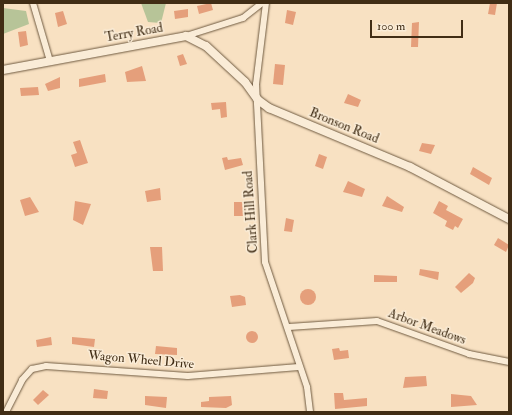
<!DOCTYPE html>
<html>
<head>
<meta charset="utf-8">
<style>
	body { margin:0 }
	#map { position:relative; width:512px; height:415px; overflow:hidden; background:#f8e1c2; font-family:"IM FELL Double Pica",serif }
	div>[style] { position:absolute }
	.green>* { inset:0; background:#b7c498 }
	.building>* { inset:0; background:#e59f7b }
	.round { border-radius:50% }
	.roads { filter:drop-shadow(0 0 1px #6f5a40) drop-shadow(0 0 1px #6f5a40) }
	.minor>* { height:6px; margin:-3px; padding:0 3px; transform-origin:3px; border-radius:3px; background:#faecd7 }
	.tertiary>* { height:8px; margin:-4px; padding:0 4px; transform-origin:4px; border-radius:4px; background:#faecd7 }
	span { translate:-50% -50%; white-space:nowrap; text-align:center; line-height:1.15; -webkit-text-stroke:3px #faecd7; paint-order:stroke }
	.street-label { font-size:13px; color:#412d15 }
	.frame { position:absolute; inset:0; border:4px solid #412d15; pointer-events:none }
	.scale { position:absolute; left:370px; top:20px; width:93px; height:18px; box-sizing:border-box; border:2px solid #412d15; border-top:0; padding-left:5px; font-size:12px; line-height:14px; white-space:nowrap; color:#412d15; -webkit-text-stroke:3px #faecd7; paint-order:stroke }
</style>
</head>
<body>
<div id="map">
	<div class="green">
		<div style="clip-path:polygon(141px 3px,166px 3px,161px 23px,148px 22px)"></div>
		<div style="clip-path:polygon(3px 8px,26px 11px,29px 24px,3px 34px)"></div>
	</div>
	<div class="building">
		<div style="clip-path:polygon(211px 3px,213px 10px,199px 14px,197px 6px)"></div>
		<div style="clip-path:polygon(490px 3px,497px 3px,495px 15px,488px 14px)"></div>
		<div style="clip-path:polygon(188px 9px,188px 17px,175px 19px,174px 11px)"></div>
		<div style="clip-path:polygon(287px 10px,296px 12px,293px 25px,285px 23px)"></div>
		<div style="clip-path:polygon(63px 11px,67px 24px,58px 27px,55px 13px)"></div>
		<div style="clip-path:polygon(419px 22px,418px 47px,411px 47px,412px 23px)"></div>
		<div style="clip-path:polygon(26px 31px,28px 45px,20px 47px,18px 32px)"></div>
		<div style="clip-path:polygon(183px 54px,187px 64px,180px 66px,177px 56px)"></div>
		<div style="clip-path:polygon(275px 64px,285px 65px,283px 85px,273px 84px)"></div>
		<div style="clip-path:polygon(142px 66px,146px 81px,127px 82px,125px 72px)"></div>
		<div style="clip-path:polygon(105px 74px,106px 82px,79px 87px,79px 79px)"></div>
		<div style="clip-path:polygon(60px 77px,60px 88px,48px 91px,45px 84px)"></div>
		<div style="clip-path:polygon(38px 87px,39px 95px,21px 96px,20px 88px)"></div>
		<div style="clip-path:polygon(348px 94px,361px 100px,358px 107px,344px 103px)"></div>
		<div style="clip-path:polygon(226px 102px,227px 117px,221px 118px,220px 109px,212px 110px,211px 103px)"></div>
		<div style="clip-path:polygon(80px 140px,88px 163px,75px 167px,71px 155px,77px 153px,73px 142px)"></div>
		<div style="clip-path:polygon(422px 143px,435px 145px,431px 154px,419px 151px)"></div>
		<div style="clip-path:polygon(319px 154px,327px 157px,323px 169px,315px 166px)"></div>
		<div style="clip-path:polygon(227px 157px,228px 160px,241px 158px,243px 165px,225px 170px,222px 158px)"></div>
		<div style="clip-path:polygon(473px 167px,492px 178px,489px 185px,470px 174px)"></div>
		<div style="clip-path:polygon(348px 181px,365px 189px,362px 197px,343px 192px)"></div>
		<div style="clip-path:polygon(160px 188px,161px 200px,147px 202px,145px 191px)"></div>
		<div style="clip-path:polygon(387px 196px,404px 207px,402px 212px,382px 206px)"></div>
		<div style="clip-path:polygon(30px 197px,39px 212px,25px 216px,20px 200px)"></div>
		<div style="clip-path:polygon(75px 201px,91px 204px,83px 225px,73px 220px)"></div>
		<div style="clip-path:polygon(439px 201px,448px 206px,446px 210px,463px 219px,458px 228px,455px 226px,453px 230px,445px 226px,447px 221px,433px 213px)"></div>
		<div style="clip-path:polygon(234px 202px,242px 202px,243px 216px,234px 216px)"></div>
		<div style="clip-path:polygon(286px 218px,294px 220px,292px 232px,284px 231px)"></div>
		<div style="clip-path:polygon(498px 238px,509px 245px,506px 252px,494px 245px)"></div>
		<div style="clip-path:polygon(150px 247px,162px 247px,163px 271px,153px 271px)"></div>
		<div style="clip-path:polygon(420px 269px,439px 272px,438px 280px,419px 275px)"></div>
		<div style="clip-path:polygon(469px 273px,475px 278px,473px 283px,461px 293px,455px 287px)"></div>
		<div style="clip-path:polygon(374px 275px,397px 276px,397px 282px,374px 282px)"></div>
		<div class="round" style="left:300px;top:289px;width:16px;height:16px"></div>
		<div style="clip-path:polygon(240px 295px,245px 297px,246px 305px,232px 307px,230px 296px)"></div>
		<div class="round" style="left:246px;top:331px;width:12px;height:12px"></div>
		<div style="clip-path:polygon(51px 337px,52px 345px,37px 347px,36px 340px)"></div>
		<div style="clip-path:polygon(72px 337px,95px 339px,94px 347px,72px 344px)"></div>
		<div style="clip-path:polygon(156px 346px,177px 348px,177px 355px,155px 354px)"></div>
		<div style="clip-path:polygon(339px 348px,340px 351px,348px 350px,349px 358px,334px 360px,332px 349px)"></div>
		<div style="clip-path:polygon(426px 376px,427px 386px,403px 388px,405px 377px)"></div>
		<div style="clip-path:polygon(94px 389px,108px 391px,107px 399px,93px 398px)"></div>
		<div style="clip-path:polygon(43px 390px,49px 395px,38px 405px,33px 400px)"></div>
		<div style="clip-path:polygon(334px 393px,343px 393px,344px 400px,367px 398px,367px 406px,335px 409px)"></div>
		<div style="clip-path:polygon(451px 394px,471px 396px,477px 405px,451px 407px)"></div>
		<div style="clip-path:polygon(145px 396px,167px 397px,166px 408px,145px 405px)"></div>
		<div style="clip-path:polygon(231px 396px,232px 405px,226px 408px,201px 407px,201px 402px,209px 401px,209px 397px)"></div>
	</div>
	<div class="roads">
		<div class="minor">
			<div style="left:33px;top:3px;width:60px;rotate:73.7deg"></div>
			<div style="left:266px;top:3px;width:82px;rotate:97deg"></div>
			<div style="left:256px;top:84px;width:178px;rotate:87.1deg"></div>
			<div style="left:265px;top:262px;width:132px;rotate:71.4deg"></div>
			<div style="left:307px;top:387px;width:25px;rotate:83deg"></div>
			<div style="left:186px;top:36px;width:60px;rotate:-17.5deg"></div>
			<div style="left:243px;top:18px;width:24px;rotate:-38deg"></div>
			<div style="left:289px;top:327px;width:88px;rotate:-3.9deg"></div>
			<div style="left:377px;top:321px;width:98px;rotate:19.7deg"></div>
			<div style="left:469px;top:354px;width:41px;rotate:11.3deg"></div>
			<div style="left:6px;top:412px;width:36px;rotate:-63deg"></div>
			<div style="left:22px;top:380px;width:15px;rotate:-48deg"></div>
			<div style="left:32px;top:369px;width:14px;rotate:-12deg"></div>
			<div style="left:46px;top:366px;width:142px;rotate:4deg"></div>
			<div style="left:188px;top:376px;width:111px;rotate:-4.6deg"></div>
		</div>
		<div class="tertiary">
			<div style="left:3px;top:70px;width:186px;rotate:-10.5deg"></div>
			<div style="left:186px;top:36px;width:22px;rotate:27deg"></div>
			<div style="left:206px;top:46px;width:53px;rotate:42.7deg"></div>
			<div style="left:245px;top:82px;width:22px;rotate:54deg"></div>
			<div style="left:258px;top:100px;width:14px;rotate:36deg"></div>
			<div style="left:269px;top:108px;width:153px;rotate:22.7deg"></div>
			<div style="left:410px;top:167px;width:112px;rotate:27.7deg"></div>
		</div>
	</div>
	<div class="street-label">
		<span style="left:134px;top:33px;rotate:-10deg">Terry Road</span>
		<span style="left:344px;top:126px;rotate:22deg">Bronson Road</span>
		<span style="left:251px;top:212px;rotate:-94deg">Clark Hill Road</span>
		<span style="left:427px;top:327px;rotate:20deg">Arbor Meadows</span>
		<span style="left:141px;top:360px;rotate:5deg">Wagon Wheel Drive</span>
	</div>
	<div class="frame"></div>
	<div class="scale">100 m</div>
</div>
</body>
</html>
